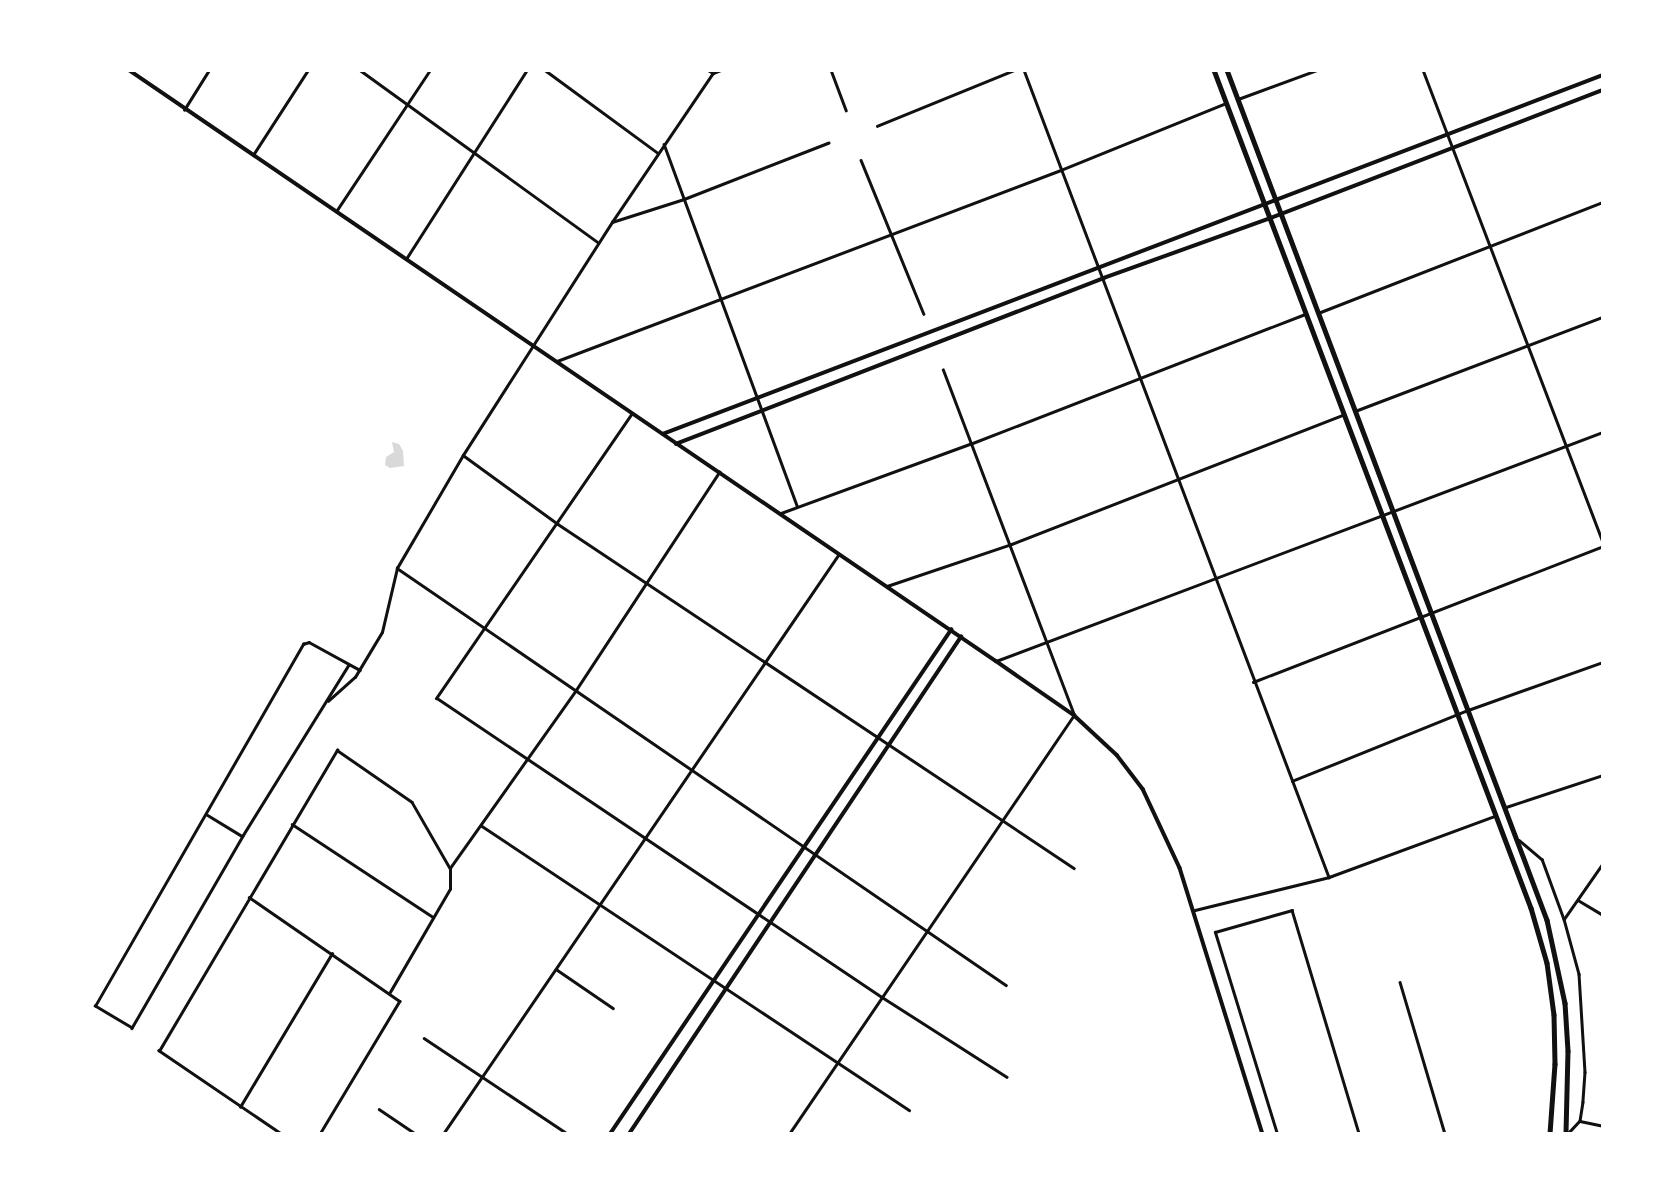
<!DOCTYPE html>
<html>
<head>
<meta charset="utf-8">
<style>
	body { margin:0 }
	#map { position:relative; width:1673px; height:1204px; overflow:hidden; background:#fff; font-family:"DejaVu Sans",sans-serif }
	div>[style] { position:absolute }
	.water>* { inset:0; background:#d9d9d9 }
	.minor>* { height:2.5px; margin:-1.25px; padding:0 1.25px; transform-origin:1.25px; border-radius:1.25px; background:#111 }
	.tertiary>* { height:3.5px; margin:-1.75px; padding:0 1.75px; transform-origin:1.75px; border-radius:1.75px; background:#111 }
	.primary>* { height:4.5px; margin:-2.25px; padding:0 2.25px; transform-origin:2.25px; border-radius:2.25px; background:#111 }
	span { translate:-50% -50%; white-space:nowrap; text-align:center; line-height:1.15; -webkit-text-stroke:7px #fff; paint-order:stroke }
	.frame { position:absolute; inset:0; border:72px solid #fff; pointer-events:none }
</style>
</head>
<body>
<div id="map">
	<div class="water">
		<div style="clip-path:polygon(392px 442px,399px 444px,403px 451px,404px 466px,390px 468px,385px 465px,386px 457px,394px 452px)"></div>
	</div>
	<div class="minor">
		<div style="left:360px;top:70px;width:294px;rotate:35.9deg"></div>
		<div style="left:545px;top:70px;width:140px;rotate:36.3deg"></div>
		<div style="left:708px;top:70px;width:6px;rotate:31deg"></div>
		<div style="left:713px;top:73px;width:9px;rotate:-21deg"></div>
		<div style="left:831px;top:70px;width:43px;rotate:69.4deg"></div>
		<div style="left:1024px;top:70px;width:863px;rotate:69.3deg"></div>
		<div style="left:1423px;top:70px;width:505px;rotate:69.13deg"></div>
		<div style="left:1238px;top:99px;width:84px;rotate:-20.2deg"></div>
		<div style="left:184px;top:110px;width:47px;rotate:-58deg"></div>
		<div style="left:877px;top:126px;width:148px;rotate:-22.2deg"></div>
		<div style="left:664px;top:144px;width:386px;rotate:69.8deg"></div>
		<div style="left:253px;top:155px;width:101px;rotate:-57.1deg"></div>
		<div style="left:861px;top:160px;width:166px;rotate:67.8deg"></div>
		<div style="left:337px;top:210px;width:168px;rotate:-56.4deg"></div>
		<div style="left:612px;top:222px;width:76px;rotate:-17.7deg"></div>
		<div style="left:684px;top:199px;width:155px;rotate:-21.3deg"></div>
		<div style="left:406px;top:259px;width:224px;rotate:-57.4deg"></div>
		<div style="left:1318px;top:313px;width:306px;rotate:-21.3deg"></div>
		<div style="left:557px;top:361px;width:539px;rotate:-20.76deg"></div>
		<div style="left:1061px;top:170px;width:178px;rotate:-22.1deg"></div>
		<div style="left:1355px;top:411px;width:265px;rotate:-20.8deg"></div>
		<div style="left:632px;top:414px;width:345px;rotate:124.5deg"></div>
		<div style="left:437px;top:698px;width:536px;rotate:33.9deg"></div>
		<div style="left:882px;top:997px;width:148px;rotate:32.6deg"></div>
		<div style="left:463px;top:455px;width:117px;rotate:36deg"></div>
		<div style="left:558px;top:524px;width:620px;rotate:33.69deg"></div>
		<div style="left:781px;top:513px;width:201px;rotate:-20.1deg"></div>
		<div style="left:970px;top:444px;width:359px;rotate:-21.2deg"></div>
		<div style="left:397px;top:568px;width:738px;rotate:34.4deg"></div>
		<div style="left:887px;top:586px;width:129px;rotate:-18.6deg"></div>
		<div style="left:1009px;top:545px;width:357px;rotate:-21.3deg"></div>
		<div style="left:996px;top:661px;width:649px;rotate:-20.67deg"></div>
		<div style="left:349px;top:665px;width:201px;rotate:121.8deg"></div>
		<div style="left:243px;top:836px;width:222px;rotate:120deg"></div>
		<div style="left:132px;top:1028px;width:43px;rotate:-149.3deg"></div>
		<div style="left:95px;top:1006px;width:418px;rotate:-60.1deg"></div>
		<div style="left:303px;top:644px;width:6px;rotate:-18deg"></div>
		<div style="left:309px;top:642px;width:58px;rotate:28.8deg"></div>
		<div style="left:1253px;top:682px;width:375px;rotate:-21.2deg"></div>
		<div style="left:328px;top:701px;width:36px;rotate:-42deg"></div>
		<div style="left:355px;top:677px;width:52px;rotate:-59deg"></div>
		<div style="left:382px;top:632px;width:66px;rotate:-76.8deg"></div>
		<div style="left:397px;top:568px;width:131px;rotate:-59.7deg"></div>
		<div style="left:463px;top:455px;width:277px;rotate:-57.4deg"></div>
		<div style="left:612px;top:222px;width:184px;rotate:-55.9deg"></div>
		<div style="left:1292px;top:781px;width:190px;rotate:-22deg"></div>
		<div style="left:1468px;top:710px;width:143px;rotate:-19.6deg"></div>
		<div style="left:1506px;top:807px;width:102px;rotate:-18.3deg"></div>
		<div style="left:206px;top:814px;width:42px;rotate:31.4deg"></div>
		<div style="left:292px;top:824px;width:169px;rotate:33.4deg"></div>
		<div style="left:482px;top:826px;width:513px;rotate:33.63deg"></div>
		<div style="left:1519px;top:840px;width:30px;rotate:40deg"></div>
		<div style="left:1542px;top:859px;width:64px;rotate:69.9deg"></div>
		<div style="left:1564px;top:919px;width:57px;rotate:74.7deg"></div>
		<div style="left:1579px;top:974px;width:98px;rotate:86.5deg"></div>
		<div style="left:1585px;top:1072px;width:30px;rotate:94deg"></div>
		<div style="left:1583px;top:1102px;width:19px;rotate:99deg"></div>
		<div style="left:1580px;top:1121px;width:18px;rotate:133deg"></div>
		<div style="left:249px;top:897px;width:183px;rotate:34.6deg"></div>
		<div style="left:400px;top:1001px;width:155px;rotate:121deg"></div>
		<div style="left:1578px;top:900px;width:29px;rotate:31deg"></div>
		<div style="left:1195px;top:910px;width:138px;rotate:-13.8deg"></div>
		<div style="left:1329px;top:877px;width:177px;rotate:-20.2deg"></div>
		<div style="left:1564px;top:919px;width:68px;rotate:-55.1deg"></div>
		<div style="left:556px;top:969px;width:69px;rotate:34.4deg"></div>
		<div style="left:1400px;top:982px;width:159px;rotate:73.5deg"></div>
		<div style="left:390px;top:992px;width:119px;rotate:-59.8deg"></div>
		<div style="left:450px;top:889px;width:21px;rotate:-90deg"></div>
		<div style="left:450px;top:868px;width:218px;rotate:-54.7deg"></div>
		<div style="left:576px;top:690px;width:261px;rotate:-56.7deg"></div>
		<div style="left:424px;top:1038px;width:173px;rotate:33.7deg"></div>
		<div style="left:240px;top:1107px;width:179px;rotate:-59.1deg"></div>
		<div style="left:379px;top:1109px;width:45px;rotate:34deg"></div>
		<div style="left:1580px;top:1121px;width:24px;rotate:12deg"></div>
		<div style="left:281px;top:1134px;width:148px;rotate:-145.8deg"></div>
		<div style="left:159px;top:1051px;width:350px;rotate:-59.4deg"></div>
		<div style="left:337px;top:750px;width:91px;rotate:34.7deg"></div>
		<div style="left:412px;top:802px;width:76px;rotate:60.1deg"></div>
		<div style="left:443px;top:1134px;width:702px;rotate:-55.68deg"></div>
		<div style="left:789px;top:1134px;width:507px;rotate:-55.78deg"></div>
		<div style="left:1074px;top:715px;width:369px;rotate:-110.8deg"></div>
		<div style="left:1277px;top:1134px;width:211px;rotate:-107.1deg"></div>
		<div style="left:1215px;top:932px;width:80px;rotate:-15.9deg"></div>
		<div style="left:1292px;top:910px;width:234px;rotate:73.3deg"></div>
	</div>
	<div class="tertiary">
		<div style="left:129px;top:70px;width:1049px;rotate:34.28deg"></div>
		<div style="left:996px;top:661px;width:95px;rotate:34.7deg"></div>
		<div style="left:1074px;top:715px;width:59px;rotate:42.9deg"></div>
		<div style="left:1117px;top:755px;width:43px;rotate:52.6deg"></div>
		<div style="left:1143px;top:789px;width:87px;rotate:64.9deg"></div>
		<div style="left:1180px;top:868px;width:279px;rotate:72.7deg"></div>
		<div style="left:663px;top:434px;width:1006px;rotate:-20.9deg"></div>
		<div style="left:676px;top:444px;width:459px;rotate:-21.2deg"></div>
		<div style="left:1104px;top:278px;width:177px;rotate:-19.8deg"></div>
		<div style="left:1271px;top:218px;width:356px;rotate:-21.1deg"></div>
		<div style="left:610px;top:1134px;width:609px;rotate:-55.92deg"></div>
		<div style="left:629px;top:1134px;width:598px;rotate:-56.26deg"></div>
	</div>
	<div class="primary">
		<div style="left:1214px;top:70px;width:896px;rotate:69.28deg"></div>
		<div style="left:1531px;top:908px;width:57px;rotate:73.8deg"></div>
		<div style="left:1547px;top:963px;width:52px;rotate:82.3deg"></div>
		<div style="left:1554px;top:1015px;width:49px;rotate:88.8deg"></div>
		<div style="left:1555px;top:1064px;width:70px;rotate:94.1deg"></div>
		<div style="left:1227px;top:70px;width:908px;rotate:69.37deg"></div>
		<div style="left:1547px;top:920px;width:85px;rotate:77.8deg"></div>
		<div style="left:1565px;top:1003px;width:48px;rotate:86.4deg"></div>
		<div style="left:1568px;top:1051px;width:83px;rotate:91.4deg"></div>
	</div>
	<div class="frame"></div>
</div>
</body>
</html>
